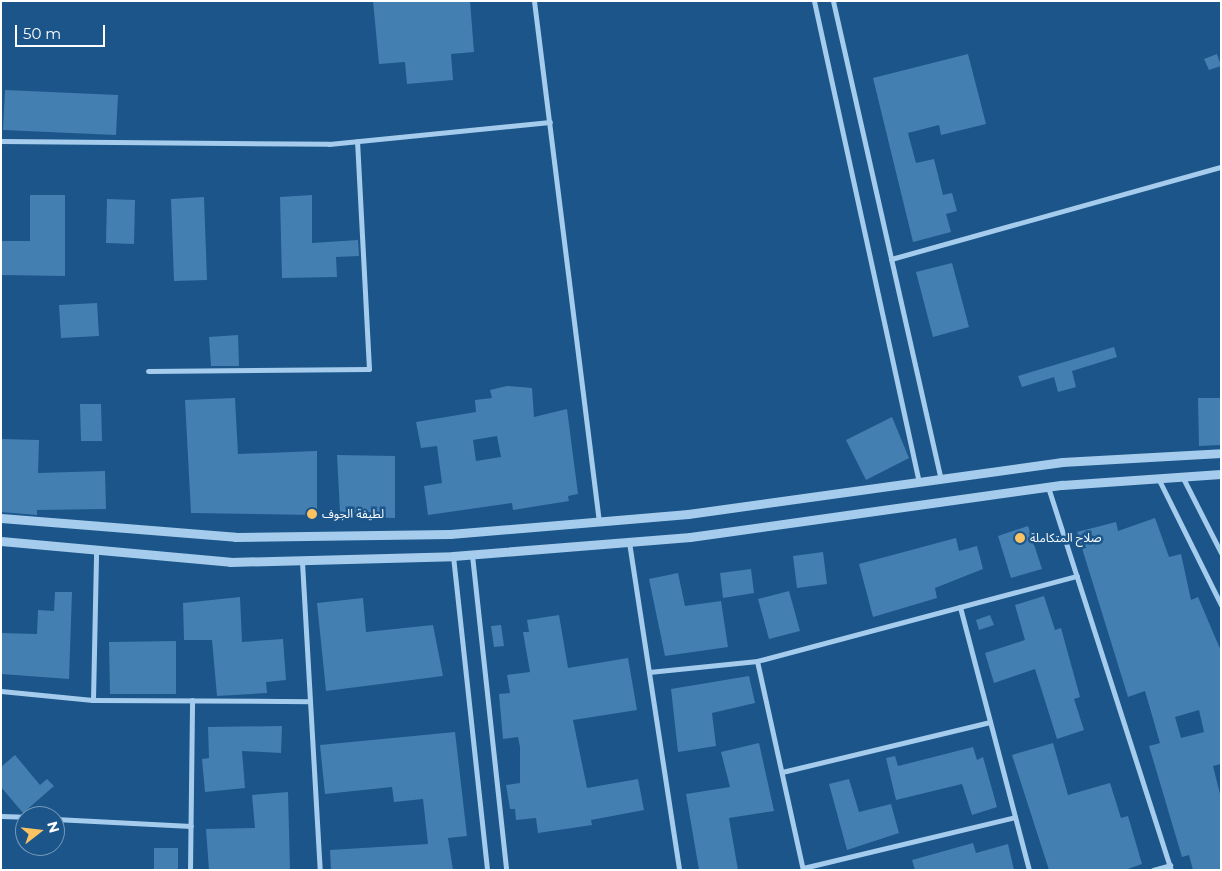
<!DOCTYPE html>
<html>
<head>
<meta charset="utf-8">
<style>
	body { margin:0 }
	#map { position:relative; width:1222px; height:871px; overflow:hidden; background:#1b5589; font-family:Montserrat,"Noto Sans Arabic",sans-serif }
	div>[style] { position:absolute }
	.building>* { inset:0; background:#447fb2 }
	.minor>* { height:5px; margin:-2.5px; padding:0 2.5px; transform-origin:2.5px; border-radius:2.5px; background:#a5ccec }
	.tertiary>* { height:9px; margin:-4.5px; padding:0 4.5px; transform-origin:4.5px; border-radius:4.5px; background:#a5ccec }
	.dots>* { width:14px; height:14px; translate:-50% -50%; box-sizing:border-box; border:2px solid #1b5589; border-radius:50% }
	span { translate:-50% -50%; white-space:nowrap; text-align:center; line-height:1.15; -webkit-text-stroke:5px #1b5589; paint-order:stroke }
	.poi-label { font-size:12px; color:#fff }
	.left { translate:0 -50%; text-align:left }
	.frame { position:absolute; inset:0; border:2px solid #fff; pointer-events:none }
	.north { position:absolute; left:15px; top:806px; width:50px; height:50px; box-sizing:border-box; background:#1b5589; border:1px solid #7699b8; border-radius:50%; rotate:74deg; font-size:14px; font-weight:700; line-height:20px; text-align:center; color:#fff }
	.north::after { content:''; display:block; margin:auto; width:18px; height:22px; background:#fdc362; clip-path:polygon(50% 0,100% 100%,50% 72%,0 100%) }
	.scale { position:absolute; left:15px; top:25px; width:90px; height:22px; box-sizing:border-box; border:2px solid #fff; border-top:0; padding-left:6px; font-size:15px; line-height:18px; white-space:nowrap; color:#fff; -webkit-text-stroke:4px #1b5589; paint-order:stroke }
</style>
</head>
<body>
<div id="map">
	<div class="building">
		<div style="clip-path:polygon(373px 1px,470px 1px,474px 52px,451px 54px,453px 80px,407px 84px,405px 62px,379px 64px)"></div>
		<div style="clip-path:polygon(968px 54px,986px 124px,941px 135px,939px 125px,908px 133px,916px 163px,934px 159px,943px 195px,952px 193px,957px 211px,946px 214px,951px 232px,913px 242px,873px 78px)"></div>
		<div style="clip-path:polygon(1217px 54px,1221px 66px,1209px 70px,1204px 59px)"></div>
		<div style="clip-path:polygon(5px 90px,118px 95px,116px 135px,3px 130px)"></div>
		<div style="clip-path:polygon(30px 195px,65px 195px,65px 276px,1px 275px,1px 241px,30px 241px)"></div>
		<div style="clip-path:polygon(312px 195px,312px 243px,358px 240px,359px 256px,336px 257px,337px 277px,282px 278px,280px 197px)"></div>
		<div style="clip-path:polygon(204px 197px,207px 280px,174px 281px,171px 199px)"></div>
		<div style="clip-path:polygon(107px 199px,135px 200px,134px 244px,106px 243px)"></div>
		<div style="clip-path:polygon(952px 263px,969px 327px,933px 337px,916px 272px)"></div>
		<div style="clip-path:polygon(97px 303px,99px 336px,61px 338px,59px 305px)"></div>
		<div style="clip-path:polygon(238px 335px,239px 366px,211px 366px,209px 337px)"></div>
		<div style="clip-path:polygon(1114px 347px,1117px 357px,1072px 371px,1076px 387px,1058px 392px,1054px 377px,1022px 387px,1018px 376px)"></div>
		<div style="clip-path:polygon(evenodd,507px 386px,532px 388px,534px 417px,567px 409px,578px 494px,568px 496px,569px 501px,513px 510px,512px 503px,428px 515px,424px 486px,442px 483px,437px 446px,421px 448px,416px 422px,476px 412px,475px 400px,492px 398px,490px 390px,507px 386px,497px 436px,501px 457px,476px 461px,473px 440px,497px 436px)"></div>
		<div style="clip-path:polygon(235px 398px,238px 454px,317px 451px,317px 515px,191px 513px,185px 400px)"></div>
		<div style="clip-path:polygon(1198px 398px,1221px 398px,1221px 445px,1199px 446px)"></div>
		<div style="clip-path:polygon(80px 404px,101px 404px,102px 441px,81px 441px)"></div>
		<div style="clip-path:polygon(892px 417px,909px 458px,866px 480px,846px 440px)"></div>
		<div style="clip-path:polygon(1px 439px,39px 440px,38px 473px,105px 471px,106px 509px,37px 510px,37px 515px,1px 512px)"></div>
		<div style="clip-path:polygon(337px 455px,395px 456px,395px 518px,350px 517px,349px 512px,340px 512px)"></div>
		<div style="clip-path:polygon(evenodd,1155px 518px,1169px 557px,1181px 554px,1191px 600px,1198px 597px,1221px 651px,1221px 764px,1213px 766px,1221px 798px,1221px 870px,1193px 870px,1189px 855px,1182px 857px,1149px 746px,1160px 743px,1145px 691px,1128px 697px,1077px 532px,1116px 522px,1118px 531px,1155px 518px,1199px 710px,1204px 732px,1181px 738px,1175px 717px,1199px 710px)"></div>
		<div style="clip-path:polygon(1028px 526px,1042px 569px,1011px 578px,998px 536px)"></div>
		<div style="clip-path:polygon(956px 538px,959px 551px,977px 546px,983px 569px,935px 588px,937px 598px,873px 617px,859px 564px)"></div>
		<div style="clip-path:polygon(823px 552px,827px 584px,797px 588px,793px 556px)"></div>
		<div style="clip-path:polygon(751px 569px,754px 593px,723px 598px,720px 573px)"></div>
		<div style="clip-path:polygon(678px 573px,685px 606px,721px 601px,728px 647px,665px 656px,649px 579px)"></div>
		<div style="clip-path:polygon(789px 591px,800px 631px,769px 639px,758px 599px)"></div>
		<div style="clip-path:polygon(55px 592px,72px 592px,69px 679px,1px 674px,1px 633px,37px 634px,38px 610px,54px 611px)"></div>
		<div style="clip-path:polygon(1044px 596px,1055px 630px,1061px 628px,1080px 697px,1074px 699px,1084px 730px,1057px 739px,1035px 669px,994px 683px,985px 653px,1025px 640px,1015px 605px)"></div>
		<div style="clip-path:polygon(240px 597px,242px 642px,283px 639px,286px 680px,266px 682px,267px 693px,217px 696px,212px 640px,184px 640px,183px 603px)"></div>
		<div style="clip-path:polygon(363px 598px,366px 632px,433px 625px,443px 676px,326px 691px,317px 603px)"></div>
		<div style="clip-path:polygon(559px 615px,568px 668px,628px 658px,637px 710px,573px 720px,587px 788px,638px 779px,644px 810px,591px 820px,592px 825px,538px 833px,536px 818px,516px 820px,515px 809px,510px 809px,506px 785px,520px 783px,520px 747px,518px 737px,503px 739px,499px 694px,510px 693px,507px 675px,530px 672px,523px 632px,529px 632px,527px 620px)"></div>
		<div style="clip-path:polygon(990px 615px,994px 625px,979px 630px,976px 620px)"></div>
		<div style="clip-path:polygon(501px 625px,504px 646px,494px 647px,491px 626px)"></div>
		<div style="clip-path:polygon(176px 641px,176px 694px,110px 694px,109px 642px)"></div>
		<div style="clip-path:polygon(749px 676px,755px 703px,712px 713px,716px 746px,678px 752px,671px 689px)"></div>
		<div style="clip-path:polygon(282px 726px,281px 753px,242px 751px,245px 788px,205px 792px,202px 759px,209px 758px,208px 727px)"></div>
		<div style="clip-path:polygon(455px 732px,467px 836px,448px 838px,453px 870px,331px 870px,330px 850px,428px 844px,423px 799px,394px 802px,392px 787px,325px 794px,320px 745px)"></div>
		<div style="clip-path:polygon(759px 743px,774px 811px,729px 818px,738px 870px,699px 870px,686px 794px,730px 787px,721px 752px)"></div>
		<div style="clip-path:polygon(1053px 743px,1068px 795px,1110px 783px,1121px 818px,1128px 816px,1142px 864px,1125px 870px,1049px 870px,1012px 755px)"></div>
		<div style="clip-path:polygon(973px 747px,977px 760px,983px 757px,997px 807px,972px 815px,962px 784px,896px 800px,886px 758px,895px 756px,898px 766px)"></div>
		<div style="clip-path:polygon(15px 755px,40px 785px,47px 779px,54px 786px,23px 813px,1px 787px,1px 767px)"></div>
		<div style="clip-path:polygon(849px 779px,859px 812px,891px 804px,899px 833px,847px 850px,829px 784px)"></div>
		<div style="clip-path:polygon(288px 792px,290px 870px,209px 870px,206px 829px,255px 828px,252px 795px)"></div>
		<div style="clip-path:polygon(973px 843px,976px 853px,1008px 844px,1014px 870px,915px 870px,912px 860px)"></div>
		<div style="clip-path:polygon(154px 848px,178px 848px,178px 870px,154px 870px)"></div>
	</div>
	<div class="minor">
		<div style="left:534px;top:1px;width:525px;rotate:82.89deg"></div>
		<div style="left:814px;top:1px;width:492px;rotate:77.7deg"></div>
		<div style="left:833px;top:1px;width:490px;rotate:77.3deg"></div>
		<div style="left:1px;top:141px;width:328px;rotate:0.5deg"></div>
		<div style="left:329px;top:144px;width:222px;rotate:-5.7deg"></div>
		<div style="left:891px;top:259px;width:343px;rotate:-15.6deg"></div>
		<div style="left:148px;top:371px;width:221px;rotate:-0.5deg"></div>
		<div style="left:369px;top:369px;width:228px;rotate:-93deg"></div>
		<div style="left:1182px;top:476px;width:86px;rotate:63.1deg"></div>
		<div style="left:1158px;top:478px;width:142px;rotate:63.6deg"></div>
		<div style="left:1048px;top:487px;width:402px;rotate:72.2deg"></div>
		<div style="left:629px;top:542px;width:332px;rotate:81.3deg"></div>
		<div style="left:472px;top:555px;width:317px;rotate:83.8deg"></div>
		<div style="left:453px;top:556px;width:316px;rotate:83.8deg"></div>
		<div style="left:302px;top:562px;width:309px;rotate:86.7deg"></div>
		<div style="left:960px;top:607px;width:272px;rotate:75.3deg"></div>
		<div style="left:757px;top:661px;width:214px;rotate:77.6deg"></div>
		<div style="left:649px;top:672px;width:109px;rotate:-5.8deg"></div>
		<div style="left:757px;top:661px;width:331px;rotate:-14.9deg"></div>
		<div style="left:1px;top:691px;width:92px;rotate:5.6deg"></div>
		<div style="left:93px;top:700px;width:217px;rotate:0.3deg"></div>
		<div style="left:93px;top:700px;width:148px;rotate:-88.8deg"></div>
		<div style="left:782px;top:772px;width:214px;rotate:-13.5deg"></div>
		<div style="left:1px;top:816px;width:24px;rotate:2deg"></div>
		<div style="left:55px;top:819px;width:136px;rotate:2.9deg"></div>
		<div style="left:803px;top:868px;width:218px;rotate:-13.5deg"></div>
		<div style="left:190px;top:870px;width:170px;rotate:-89.3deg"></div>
		<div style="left:1153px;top:870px;width:18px;rotate:-16deg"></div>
	</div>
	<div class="tertiary">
		<div style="left:1px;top:518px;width:235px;rotate:4.6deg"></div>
		<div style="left:235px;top:537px;width:215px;rotate:-0.8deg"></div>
		<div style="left:450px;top:534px;width:239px;rotate:-4.8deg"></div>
		<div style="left:688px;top:514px;width:378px;rotate:-7.9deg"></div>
		<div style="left:1062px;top:462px;width:159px;rotate:-3.2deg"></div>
		<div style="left:1px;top:541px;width:230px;rotate:5.2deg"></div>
		<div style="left:230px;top:562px;width:223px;rotate:-1.5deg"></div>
		<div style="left:453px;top:556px;width:238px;rotate:-4.6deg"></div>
		<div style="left:690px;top:537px;width:376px;rotate:-8deg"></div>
		<div style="left:1062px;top:485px;width:159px;rotate:-4deg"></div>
	</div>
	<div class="dots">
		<div style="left:312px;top:514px;background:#fdc362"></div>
		<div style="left:1020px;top:538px;background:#fdc362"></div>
	</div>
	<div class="poi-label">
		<span class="left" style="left:322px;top:514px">لطيفة الجوف</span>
		<span class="left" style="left:1030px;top:538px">صلاح المتكاملة</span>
	</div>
	<div class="frame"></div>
	<div class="north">N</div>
	<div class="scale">50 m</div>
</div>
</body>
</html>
